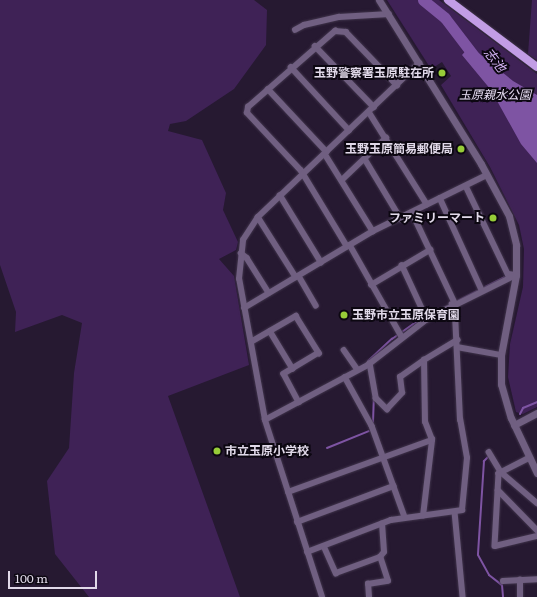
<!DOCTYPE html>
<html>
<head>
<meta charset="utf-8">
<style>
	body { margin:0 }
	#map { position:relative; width:537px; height:597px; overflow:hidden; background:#261931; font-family:Literata,"Noto Sans JP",serif }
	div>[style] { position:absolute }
	.green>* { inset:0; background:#3f2256 }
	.water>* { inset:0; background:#7e54a3 }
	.stream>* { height:2px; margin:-1px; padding:0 1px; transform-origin:1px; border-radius:1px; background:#7e54a3 }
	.river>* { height:11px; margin:-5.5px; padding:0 5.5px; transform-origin:5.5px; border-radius:5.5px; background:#7e54a3 }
	.roads { filter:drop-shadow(0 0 1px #40344b) drop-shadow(0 0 1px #40344b) }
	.minor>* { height:5.5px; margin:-2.75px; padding:0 2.75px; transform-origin:2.75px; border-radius:2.75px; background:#705f81 }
	.tertiary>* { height:7px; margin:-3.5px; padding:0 3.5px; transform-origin:3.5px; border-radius:3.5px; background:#705f81 }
	.primary>* { height:8px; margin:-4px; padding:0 4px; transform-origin:4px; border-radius:4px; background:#c29de5 }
	.dots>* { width:11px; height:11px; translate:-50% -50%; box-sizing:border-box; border:2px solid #0c0711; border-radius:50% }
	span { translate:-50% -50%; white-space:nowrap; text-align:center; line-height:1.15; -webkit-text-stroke:4px #0c0711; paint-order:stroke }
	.poi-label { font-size:12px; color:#e1d9e9; font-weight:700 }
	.right { translate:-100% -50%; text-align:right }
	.left { translate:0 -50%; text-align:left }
	.park-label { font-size:12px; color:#e7ddf3; font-style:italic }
	.water-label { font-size:13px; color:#d4b3f3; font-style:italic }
	.scale { position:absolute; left:8px; top:571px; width:89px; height:18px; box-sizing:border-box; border:2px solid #e1d9e9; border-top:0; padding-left:5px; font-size:12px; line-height:14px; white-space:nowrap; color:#e1d9e9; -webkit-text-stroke:3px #0c0711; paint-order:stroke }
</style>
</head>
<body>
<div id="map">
	<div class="green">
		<div style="clip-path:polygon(0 0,254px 0,267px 10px,266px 45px,234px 89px,186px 121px,170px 124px,168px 131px,202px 140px,226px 193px,223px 210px,238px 242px,236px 250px,219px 259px,234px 276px,249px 365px,168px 396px,240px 597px,89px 597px,55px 554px,47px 481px,69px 448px,74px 373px,82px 323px,62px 315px,15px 332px,16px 312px,0 265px)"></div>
		<div style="clip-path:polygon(387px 0,439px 0,537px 74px,537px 407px,523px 414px,516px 412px,508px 377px,510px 344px,523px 287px,524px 249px,519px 225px,490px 167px,441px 85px,451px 76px,442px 62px,431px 69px)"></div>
		<div style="clip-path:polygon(532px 0,537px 0,537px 60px,528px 54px)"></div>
	</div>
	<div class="water">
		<div style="clip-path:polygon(470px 46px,513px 81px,537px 95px,537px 163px,521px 144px,491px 90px,462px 55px)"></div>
	</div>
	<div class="stream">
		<div style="left:368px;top:361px;width:33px;rotate:-43deg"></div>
		<div style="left:392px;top:339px;width:32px;rotate:-35deg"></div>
		<div style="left:418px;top:321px;width:97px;rotate:-26.8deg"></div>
		<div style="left:520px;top:414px;width:7px;rotate:-63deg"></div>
		<div style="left:523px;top:408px;width:15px;rotate:-23deg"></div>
		<div style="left:373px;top:422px;width:25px;rotate:-88deg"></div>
		<div style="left:327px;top:448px;width:45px;rotate:-22deg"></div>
		<div style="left:488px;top:457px;width:6px;rotate:135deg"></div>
		<div style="left:484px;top:461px;width:94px;rotate:93.7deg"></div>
		<div style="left:478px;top:555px;width:23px;rotate:61deg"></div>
		<div style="left:489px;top:575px;width:16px;rotate:38deg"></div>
		<div style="left:502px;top:585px;width:12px;rotate:85deg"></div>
	</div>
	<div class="river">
		<div style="left:423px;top:0;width:28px;rotate:39deg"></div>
		<div style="left:445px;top:18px;width:53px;rotate:52.7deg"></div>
	</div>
	<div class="roads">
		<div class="minor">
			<div style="left:295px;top:30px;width:10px;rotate:-29deg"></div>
			<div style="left:304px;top:25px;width:36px;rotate:-13deg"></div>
			<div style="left:339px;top:17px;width:50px;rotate:-3.4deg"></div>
			<div style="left:315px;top:46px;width:85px;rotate:46deg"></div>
			<div style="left:291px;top:67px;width:86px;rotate:47.4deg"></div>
			<div style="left:268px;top:89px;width:86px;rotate:46.9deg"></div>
			<div style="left:369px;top:112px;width:109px;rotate:57.8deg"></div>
			<div style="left:325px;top:154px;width:91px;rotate:58.1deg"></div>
			<div style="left:365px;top:159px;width:70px;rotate:59deg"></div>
			<div style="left:342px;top:180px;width:61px;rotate:-43.7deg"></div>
			<div style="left:466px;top:186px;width:98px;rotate:64.5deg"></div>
			<div style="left:508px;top:274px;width:8px;rotate:7deg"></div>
			<div style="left:280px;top:195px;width:79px;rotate:58.5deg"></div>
			<div style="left:440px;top:198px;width:101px;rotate:65.5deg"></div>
			<div style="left:413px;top:214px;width:98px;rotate:64.7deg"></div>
			<div style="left:258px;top:217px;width:71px;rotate:57.7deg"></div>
			<div style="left:350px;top:245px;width:106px;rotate:60.5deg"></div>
			<div style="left:347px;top:247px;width:89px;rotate:-121.2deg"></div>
			<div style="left:301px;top:171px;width:79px;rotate:-133deg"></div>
			<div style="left:247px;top:113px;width:6px;rotate:-81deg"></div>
			<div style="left:248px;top:107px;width:116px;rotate:-41.1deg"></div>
			<div style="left:335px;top:31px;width:11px;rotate:5deg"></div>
			<div style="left:346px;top:32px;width:74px;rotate:46.1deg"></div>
			<div style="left:241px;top:253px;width:8px;rotate:40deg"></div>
			<div style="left:247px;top:258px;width:41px;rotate:57.8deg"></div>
			<div style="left:402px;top:265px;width:60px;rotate:65.2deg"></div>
			<div style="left:299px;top:276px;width:34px;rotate:60deg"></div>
			<div style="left:371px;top:285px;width:69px;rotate:-30.7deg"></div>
			<div style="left:244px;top:308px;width:150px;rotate:-30.8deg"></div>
			<div style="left:373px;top:231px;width:127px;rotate:-26.2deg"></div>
			<div style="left:270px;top:331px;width:44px;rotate:58.8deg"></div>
			<div style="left:251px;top:342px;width:52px;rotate:-30deg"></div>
			<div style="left:296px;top:316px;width:44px;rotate:58.1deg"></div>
			<div style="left:319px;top:353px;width:41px;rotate:149deg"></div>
			<div style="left:284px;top:374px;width:32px;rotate:62deg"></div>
			<div style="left:457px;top:347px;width:45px;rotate:10.3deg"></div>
			<div style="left:344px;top:350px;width:24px;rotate:55deg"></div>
			<div style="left:370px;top:363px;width:36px;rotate:80deg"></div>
			<div style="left:376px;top:398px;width:16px;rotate:45deg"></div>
			<div style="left:387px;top:409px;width:22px;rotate:-47deg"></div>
			<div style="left:402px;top:393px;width:16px;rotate:-97deg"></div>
			<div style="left:400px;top:377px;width:29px;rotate:-35deg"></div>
			<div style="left:345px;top:377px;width:56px;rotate:61.1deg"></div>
			<div style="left:372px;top:426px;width:97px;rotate:70.1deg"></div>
			<div style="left:265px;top:420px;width:117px;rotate:-28.1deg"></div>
			<div style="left:368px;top:365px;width:75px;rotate:-37.9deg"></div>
			<div style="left:427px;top:319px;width:99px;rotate:-26.3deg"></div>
			<div style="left:489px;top:452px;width:23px;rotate:59deg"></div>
			<div style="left:501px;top:472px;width:48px;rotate:40.7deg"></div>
			<div style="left:530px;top:458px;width:35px;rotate:153deg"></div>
			<div style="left:499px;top:474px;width:72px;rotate:93.2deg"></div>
			<div style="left:495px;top:546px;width:43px;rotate:-13.4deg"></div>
			<div style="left:498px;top:490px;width:56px;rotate:45.7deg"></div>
			<div style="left:288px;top:492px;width:153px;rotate:-19.9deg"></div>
			<div style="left:455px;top:512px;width:85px;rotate:84.6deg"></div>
			<div style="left:423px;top:516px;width:77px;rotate:-83.2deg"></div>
			<div style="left:432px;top:440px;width:19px;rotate:-111deg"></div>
			<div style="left:425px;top:422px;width:62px;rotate:-90.9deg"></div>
			<div style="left:424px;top:360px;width:39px;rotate:-31deg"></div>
			<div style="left:297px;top:522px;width:103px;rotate:-20.4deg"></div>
			<div style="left:324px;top:546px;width:30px;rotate:66deg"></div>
			<div style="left:336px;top:573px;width:47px;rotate:-20deg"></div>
			<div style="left:380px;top:557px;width:6px;rotate:-51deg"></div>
			<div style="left:384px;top:552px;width:28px;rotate:-94deg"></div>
			<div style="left:307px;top:552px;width:90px;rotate:-20.9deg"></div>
			<div style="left:391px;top:520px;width:72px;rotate:-8deg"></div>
			<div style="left:462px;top:510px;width:52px;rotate:-84.5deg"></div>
			<div style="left:467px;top:458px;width:39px;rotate:-100deg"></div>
			<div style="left:460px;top:420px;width:107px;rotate:-92.7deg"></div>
			<div style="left:455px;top:313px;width:9px;rotate:-111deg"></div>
			<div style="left:503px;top:581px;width:34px;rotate:-3deg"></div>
			<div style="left:322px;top:597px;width:186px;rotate:-107.9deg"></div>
			<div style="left:265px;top:420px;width:143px;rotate:-100.4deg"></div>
			<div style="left:239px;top:279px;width:39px;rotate:-84deg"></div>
			<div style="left:243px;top:240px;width:27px;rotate:-57deg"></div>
			<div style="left:258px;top:217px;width:223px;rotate:-43.7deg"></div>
			<div style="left:369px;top:597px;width:13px;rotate:-94deg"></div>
			<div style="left:368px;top:584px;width:20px;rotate:-9deg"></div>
			<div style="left:388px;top:581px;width:25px;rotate:-108deg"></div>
			<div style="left:520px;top:597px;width:17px;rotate:-90deg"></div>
		</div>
		<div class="tertiary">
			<div style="left:379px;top:0;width:193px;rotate:58.1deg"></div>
			<div style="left:481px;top:164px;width:59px;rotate:61.7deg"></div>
			<div style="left:509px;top:216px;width:30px;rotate:76deg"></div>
			<div style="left:516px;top:245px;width:30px;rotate:90deg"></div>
			<div style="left:516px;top:275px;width:81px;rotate:100.6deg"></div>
			<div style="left:501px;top:355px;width:29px;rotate:90deg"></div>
			<div style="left:501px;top:384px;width:35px;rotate:74deg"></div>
			<div style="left:511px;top:418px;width:61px;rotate:64.7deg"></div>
			<div style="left:514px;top:425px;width:26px;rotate:-28deg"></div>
		</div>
		<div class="primary">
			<div style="left:448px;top:0;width:111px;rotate:37deg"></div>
		</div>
	</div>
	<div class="dots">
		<div style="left:442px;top:73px;background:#97cc38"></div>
		<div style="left:461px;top:149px;background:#97cc38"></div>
		<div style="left:493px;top:218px;background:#97cc38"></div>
		<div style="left:344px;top:315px;background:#97cc38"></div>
		<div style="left:217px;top:451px;background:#97cc38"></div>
	</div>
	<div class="poi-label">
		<span class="right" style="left:434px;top:73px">玉野警察署玉原駐在所</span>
		<span class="right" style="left:453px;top:149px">玉野玉原簡易郵便局</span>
		<span class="right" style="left:485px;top:218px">ファミリーマート</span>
		<span class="left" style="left:352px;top:315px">玉野市立玉原保育園</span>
		<span class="left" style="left:225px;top:451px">市立玉原小学校</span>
	</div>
	<div class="park-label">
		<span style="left:495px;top:95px">玉原親水公園</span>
	</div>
	<div class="water-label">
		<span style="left:495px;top:60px;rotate:52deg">志池</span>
	</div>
	<div class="scale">100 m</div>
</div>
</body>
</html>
